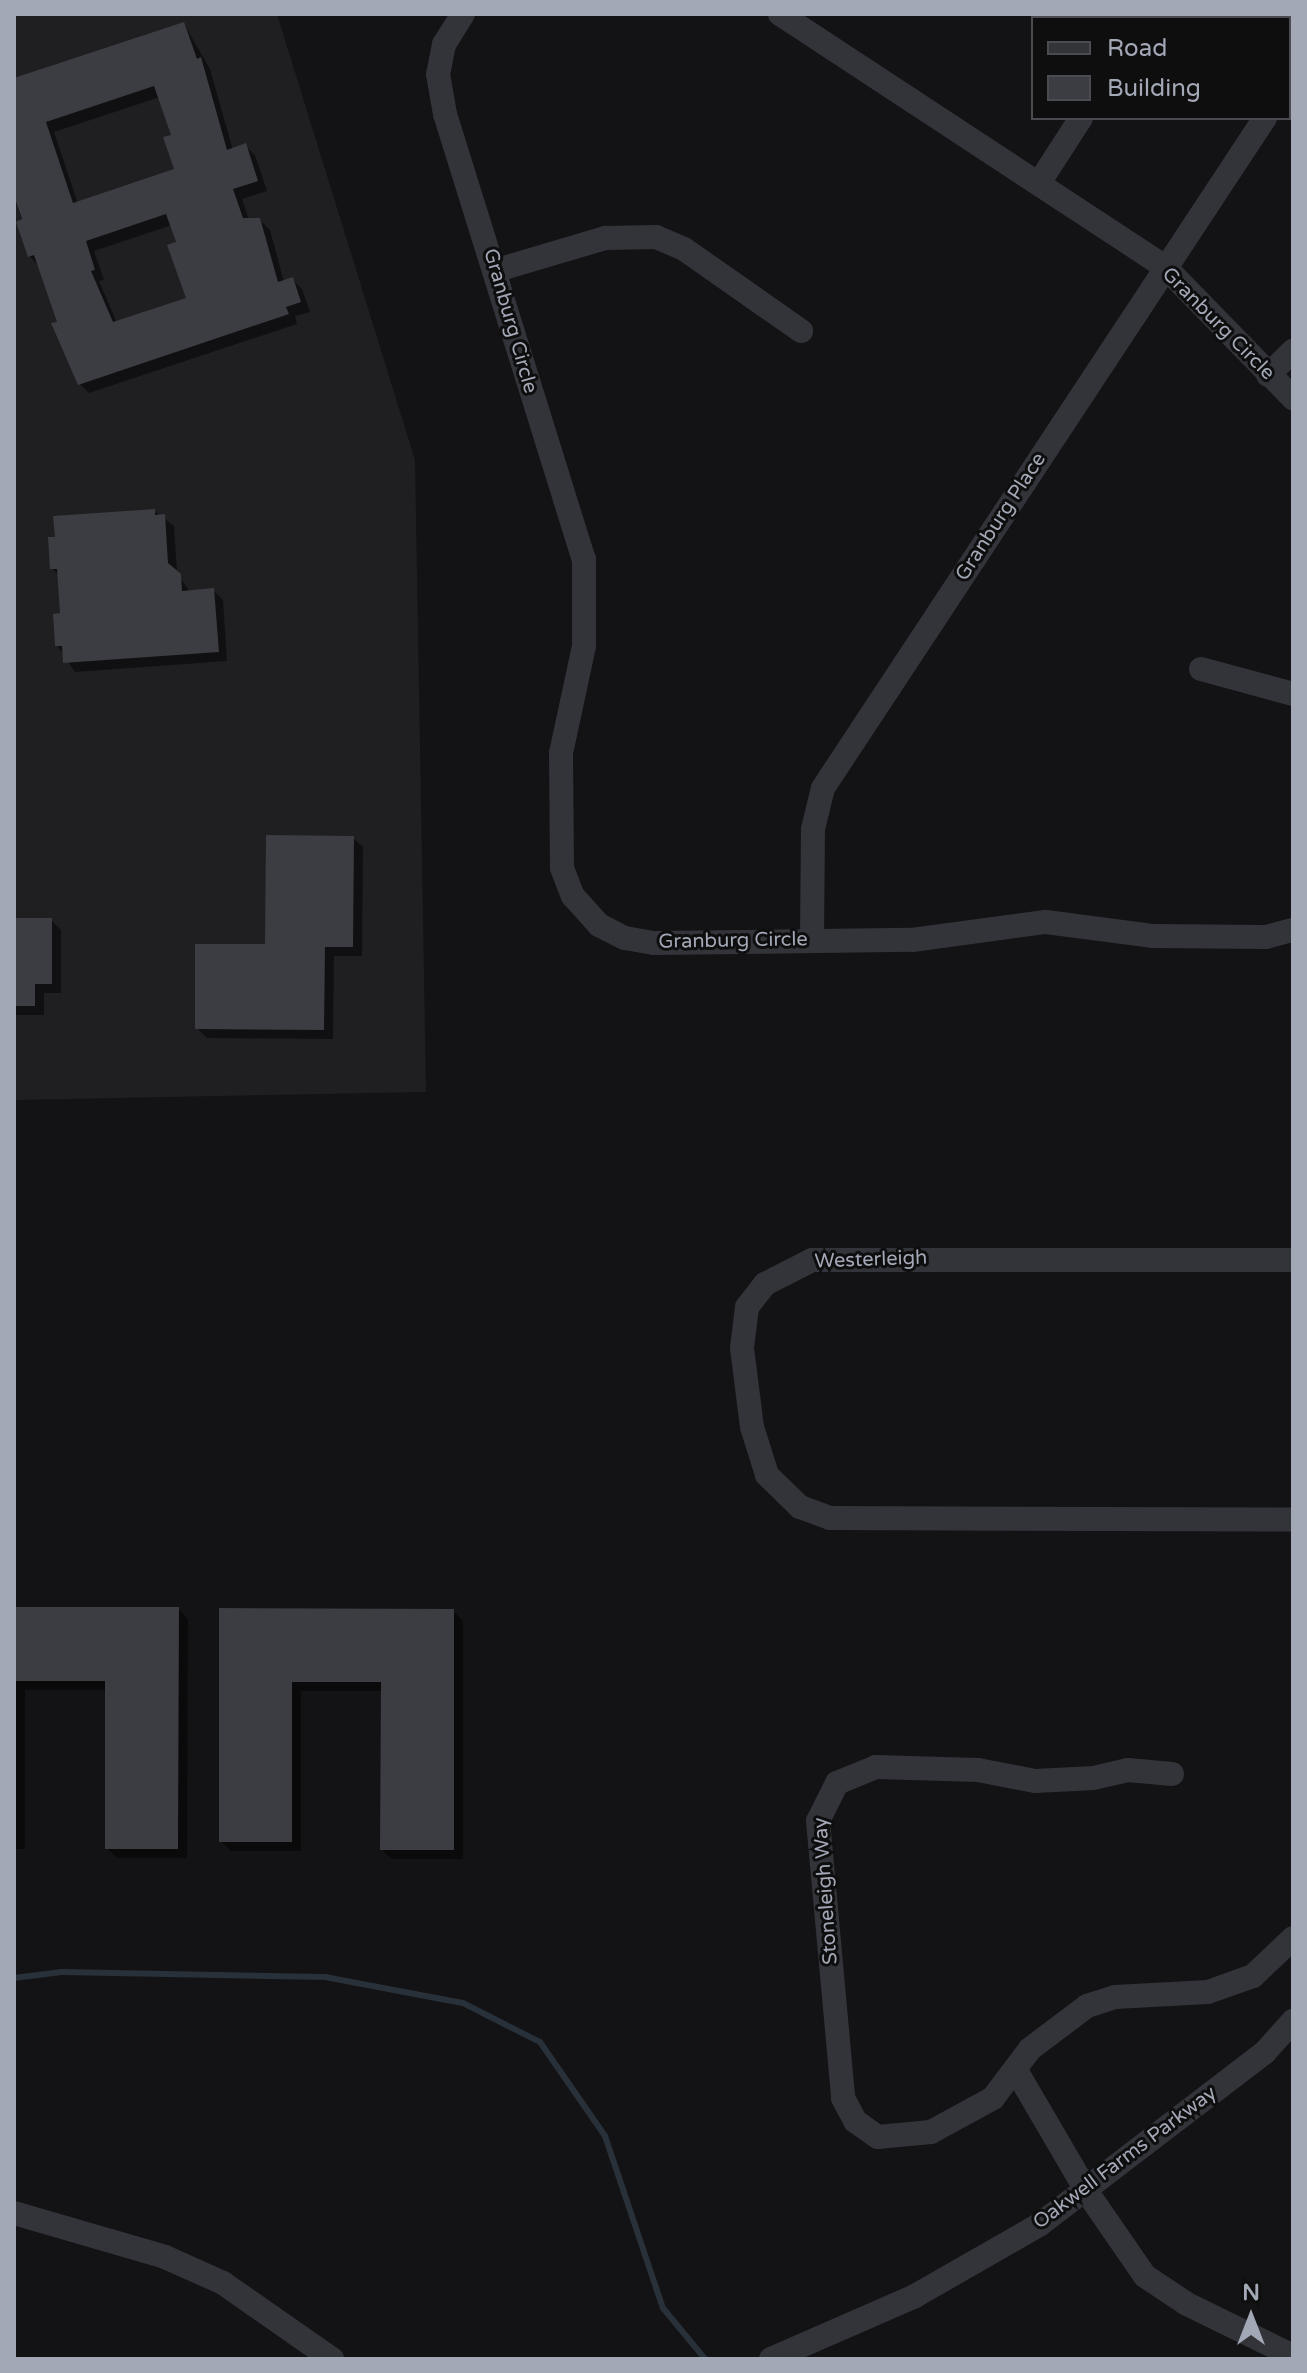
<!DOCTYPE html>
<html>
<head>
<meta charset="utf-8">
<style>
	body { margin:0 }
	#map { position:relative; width:1307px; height:2373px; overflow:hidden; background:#131315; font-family:"Varela Round",sans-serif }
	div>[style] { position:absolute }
	.built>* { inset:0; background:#1f1f22 }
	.shadow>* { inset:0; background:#0007 }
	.stream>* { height:6px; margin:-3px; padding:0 3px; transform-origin:3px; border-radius:3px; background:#283039 }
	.building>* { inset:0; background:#3c3d42 }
	.minor>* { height:24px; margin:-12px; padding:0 12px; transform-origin:12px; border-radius:12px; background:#33343a }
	span { translate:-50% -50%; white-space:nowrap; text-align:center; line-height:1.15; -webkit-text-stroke:6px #0e0e0f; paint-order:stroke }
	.street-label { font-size:20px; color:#a3a8b6 }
	.frame { position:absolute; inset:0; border:16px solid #a3a8b6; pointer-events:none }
	.legend { position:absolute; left:1031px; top:16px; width:260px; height:104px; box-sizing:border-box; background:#0e0e0f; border:2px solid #4a4c52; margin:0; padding:10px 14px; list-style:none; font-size:24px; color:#a3a8b6 }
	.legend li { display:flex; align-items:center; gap:16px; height:40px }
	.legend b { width:40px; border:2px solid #4a4c52 }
	.north { position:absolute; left:1211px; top:2277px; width:80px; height:80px; -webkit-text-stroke:6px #0e0e0f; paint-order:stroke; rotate:0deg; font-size:22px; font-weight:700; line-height:32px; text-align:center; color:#a3a8b6 }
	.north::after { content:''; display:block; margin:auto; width:28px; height:36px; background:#a3a8b6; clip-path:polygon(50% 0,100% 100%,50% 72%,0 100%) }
</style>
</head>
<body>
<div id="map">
	<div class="built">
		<div style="clip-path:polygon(14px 14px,277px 14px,415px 460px,426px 1092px,14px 1100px)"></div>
	</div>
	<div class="shadow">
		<div style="clip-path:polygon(evenodd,184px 24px,210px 69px,233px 150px,245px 146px,255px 155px,267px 191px,242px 199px,249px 220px,260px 220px,270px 230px,284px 282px,292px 279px,302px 289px,310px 312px,295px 316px,297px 324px,89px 393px,80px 384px,40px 267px,29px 256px,14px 188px,14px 81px,184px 24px,160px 97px,173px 136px,177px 171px,78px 204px,54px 132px,160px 97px,184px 24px,172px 225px,188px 299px,117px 323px,99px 281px,104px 280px,94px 251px,172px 225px)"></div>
		<div style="clip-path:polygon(154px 511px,174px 526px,177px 573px,190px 592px,213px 590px,223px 600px,227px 661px,75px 672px,57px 645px,62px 615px,59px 576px,52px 568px)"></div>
		<div style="clip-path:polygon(353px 838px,363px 847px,362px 956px,334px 956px,333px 1039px,207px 1038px,197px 1028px)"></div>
		<div style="clip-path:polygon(14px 918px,51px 920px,61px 930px,61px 993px,44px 993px,44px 1015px,14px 1015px)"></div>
		<div style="clip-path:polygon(14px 1609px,178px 1609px,188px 1619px,187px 1858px,117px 1858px,107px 1848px,107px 1690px,25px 1690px,25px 1849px,14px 1849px)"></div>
		<div style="clip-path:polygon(221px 1610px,453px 1611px,463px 1621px,463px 1859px,392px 1859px,382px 1850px,383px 1691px,301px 1691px,301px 1851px,231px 1851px,221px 1841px)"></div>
	</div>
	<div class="stream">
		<div style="left:14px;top:1978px;width:48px;rotate:-7.1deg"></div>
		<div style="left:62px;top:1972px;width:263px;rotate:1.1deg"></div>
		<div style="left:325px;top:1977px;width:140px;rotate:10.7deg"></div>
		<div style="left:463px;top:2003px;width:86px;rotate:26.9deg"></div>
		<div style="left:540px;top:2042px;width:114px;rotate:55.3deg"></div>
		<div style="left:605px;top:2136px;width:182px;rotate:71.4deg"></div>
		<div style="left:663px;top:2308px;width:66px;rotate:50.5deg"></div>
	</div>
	<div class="building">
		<div style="clip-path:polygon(evenodd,184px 22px,197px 59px,201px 57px,227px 150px,246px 143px,258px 181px,233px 189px,243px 218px,260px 218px,278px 282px,293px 277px,301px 302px,286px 307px,289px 314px,78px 385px,51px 323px,57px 322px,34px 255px,28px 257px,16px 222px,22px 219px,14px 195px,14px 78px,184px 22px,154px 86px,171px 135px,163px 137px,174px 169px,73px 203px,46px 122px,154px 86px,184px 22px,166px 214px,176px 242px,167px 245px,186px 298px,113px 322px,91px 271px,95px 270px,86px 241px,166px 214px)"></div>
		<div style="clip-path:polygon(155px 509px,155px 515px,165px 514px,168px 563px,181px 574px,182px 591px,214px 588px,219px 652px,63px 663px,62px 646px,55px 646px,53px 614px,60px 613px,57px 569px,50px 569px,48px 537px,55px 537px,53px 516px)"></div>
		<div style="clip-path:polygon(266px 835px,354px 836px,353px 947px,325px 947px,324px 1030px,195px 1029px,195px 944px,265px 944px)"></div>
		<div style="clip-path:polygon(14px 918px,52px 918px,52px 984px,35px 984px,35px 1006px,14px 1006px)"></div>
		<div style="clip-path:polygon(14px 1607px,179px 1607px,178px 1849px,105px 1849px,105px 1681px,14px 1681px)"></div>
		<div style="clip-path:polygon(219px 1608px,454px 1609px,454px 1850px,380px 1850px,381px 1682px,292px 1682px,292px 1842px,219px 1842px)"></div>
	</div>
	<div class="minor">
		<div style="left:463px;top:14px;width:36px;rotate:122deg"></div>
		<div style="left:444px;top:44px;width:31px;rotate:101deg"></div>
		<div style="left:438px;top:74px;width:41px;rotate:80.1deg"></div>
		<div style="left:445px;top:114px;width:466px;rotate:72.7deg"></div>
		<div style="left:584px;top:559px;width:87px;rotate:90deg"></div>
		<div style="left:584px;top:646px;width:109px;rotate:102.1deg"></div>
		<div style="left:561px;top:753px;width:115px;rotate:89.5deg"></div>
		<div style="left:562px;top:868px;width:30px;rotate:69deg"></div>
		<div style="left:573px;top:896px;width:39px;rotate:48deg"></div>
		<div style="left:599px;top:925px;width:29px;rotate:27deg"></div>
		<div style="left:625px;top:938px;width:29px;rotate:10deg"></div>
		<div style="left:654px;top:943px;width:258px;rotate:-0.7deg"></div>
		<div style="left:912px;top:940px;width:135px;rotate:-7.7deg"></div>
		<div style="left:1046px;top:922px;width:107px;rotate:7.5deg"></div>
		<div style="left:1152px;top:936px;width:114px;rotate:0.5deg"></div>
		<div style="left:1266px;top:937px;width:28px;rotate:-15deg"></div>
		<div style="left:780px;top:14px;width:462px;rotate:33.3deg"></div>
		<div style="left:1166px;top:268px;width:182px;rotate:45.7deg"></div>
		<div style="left:1264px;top:14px;width:6px;rotate:39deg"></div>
		<div style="left:1289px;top:33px;width:6px;rotate:45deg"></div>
		<div style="left:1289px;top:81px;width:7px;rotate:-56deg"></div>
		<div style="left:1039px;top:183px;width:77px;rotate:-57.1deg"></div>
		<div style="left:497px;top:270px;width:113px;rotate:-16.5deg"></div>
		<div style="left:605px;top:238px;width:51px;rotate:-1.1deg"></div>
		<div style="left:656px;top:237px;width:30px;rotate:23deg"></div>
		<div style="left:684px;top:249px;width:143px;rotate:35deg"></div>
		<div style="left:1268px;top:375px;width:35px;rotate:-44deg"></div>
		<div style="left:1201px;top:669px;width:95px;rotate:15.2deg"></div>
		<div style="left:812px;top:940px;width:111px;rotate:-89.5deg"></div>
		<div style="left:813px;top:829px;width:42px;rotate:-76.3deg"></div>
		<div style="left:823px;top:788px;width:803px;rotate:-56.59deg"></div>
		<div style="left:1293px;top:1260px;width:481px;rotate:180deg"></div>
		<div style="left:812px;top:1260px;width:53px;rotate:152.9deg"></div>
		<div style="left:765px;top:1284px;width:29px;rotate:128deg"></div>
		<div style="left:747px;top:1307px;width:41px;rotate:97deg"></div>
		<div style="left:742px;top:1348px;width:80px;rotate:82.8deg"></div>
		<div style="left:752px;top:1427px;width:50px;rotate:72.6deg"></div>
		<div style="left:767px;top:1475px;width:46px;rotate:44.1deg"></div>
		<div style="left:800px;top:1507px;width:32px;rotate:20deg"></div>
		<div style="left:830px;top:1518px;width:463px;rotate:0.2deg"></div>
		<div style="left:1172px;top:1774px;width:44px;rotate:-174.8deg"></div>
		<div style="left:1128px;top:1770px;width:35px;rotate:167deg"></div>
		<div style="left:1094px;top:1778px;width:59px;rotate:177.1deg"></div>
		<div style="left:1035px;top:1781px;width:58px;rotate:-169.1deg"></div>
		<div style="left:978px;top:1770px;width:102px;rotate:-178.3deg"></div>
		<div style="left:876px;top:1767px;width:42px;rotate:157.7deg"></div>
		<div style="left:837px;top:1783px;width:42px;rotate:116.6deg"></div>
		<div style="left:818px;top:1821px;width:278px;rotate:84.8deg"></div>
		<div style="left:843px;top:2098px;width:26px;rotate:62deg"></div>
		<div style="left:855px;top:2121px;width:28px;rotate:35deg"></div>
		<div style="left:878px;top:2137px;width:53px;rotate:-5.4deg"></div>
		<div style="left:931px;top:2132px;width:71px;rotate:-28.7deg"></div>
		<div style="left:993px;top:2098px;width:61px;rotate:-52.9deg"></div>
		<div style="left:1030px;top:2049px;width:71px;rotate:-37deg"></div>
		<div style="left:1087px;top:2006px;width:29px;rotate:-18deg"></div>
		<div style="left:1115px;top:1997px;width:93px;rotate:-3.1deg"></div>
		<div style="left:1208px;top:1992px;width:48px;rotate:-19.6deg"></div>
		<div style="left:1253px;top:1976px;width:55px;rotate:-43.5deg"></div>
		<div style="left:1017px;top:2072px;width:139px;rotate:59.7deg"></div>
		<div style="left:1087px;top:2192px;width:102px;rotate:55.4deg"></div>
		<div style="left:1145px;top:2276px;width:50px;rotate:33.7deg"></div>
		<div style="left:1187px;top:2304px;width:118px;rotate:26.1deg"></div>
		<div style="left:14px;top:2213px;width:157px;rotate:16.2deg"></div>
		<div style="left:165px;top:2257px;width:64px;rotate:24.1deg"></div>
		<div style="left:223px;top:2283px;width:133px;rotate:34.9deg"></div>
		<div style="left:771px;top:2359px;width:157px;rotate:-23.6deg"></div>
		<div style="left:915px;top:2296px;width:143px;rotate:-29.8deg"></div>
		<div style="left:1039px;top:2225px;width:285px;rotate:-37.4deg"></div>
		<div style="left:1265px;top:2052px;width:42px;rotate:-47.9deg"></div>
	</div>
	<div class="street-label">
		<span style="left:510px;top:321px;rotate:74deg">Granburg Circle</span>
		<span style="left:1218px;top:324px;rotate:45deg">Granburg Circle</span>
		<span style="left:1001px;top:517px;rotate:-57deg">Granburg Place</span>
		<span style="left:733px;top:941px;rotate:-1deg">Granburg Circle</span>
		<span style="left:871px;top:1260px;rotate:-2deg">Westerleigh</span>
		<span style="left:826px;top:1891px;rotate:-94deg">Stoneleigh Way</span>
		<span style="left:1125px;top:2158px;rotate:-37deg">Oakwell Farms Parkway</span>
	</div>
	<div class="frame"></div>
	<ul class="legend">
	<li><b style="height:10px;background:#33343a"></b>Road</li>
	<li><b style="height:22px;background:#3c3d42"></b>Building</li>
	</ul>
	<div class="north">N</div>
</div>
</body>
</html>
